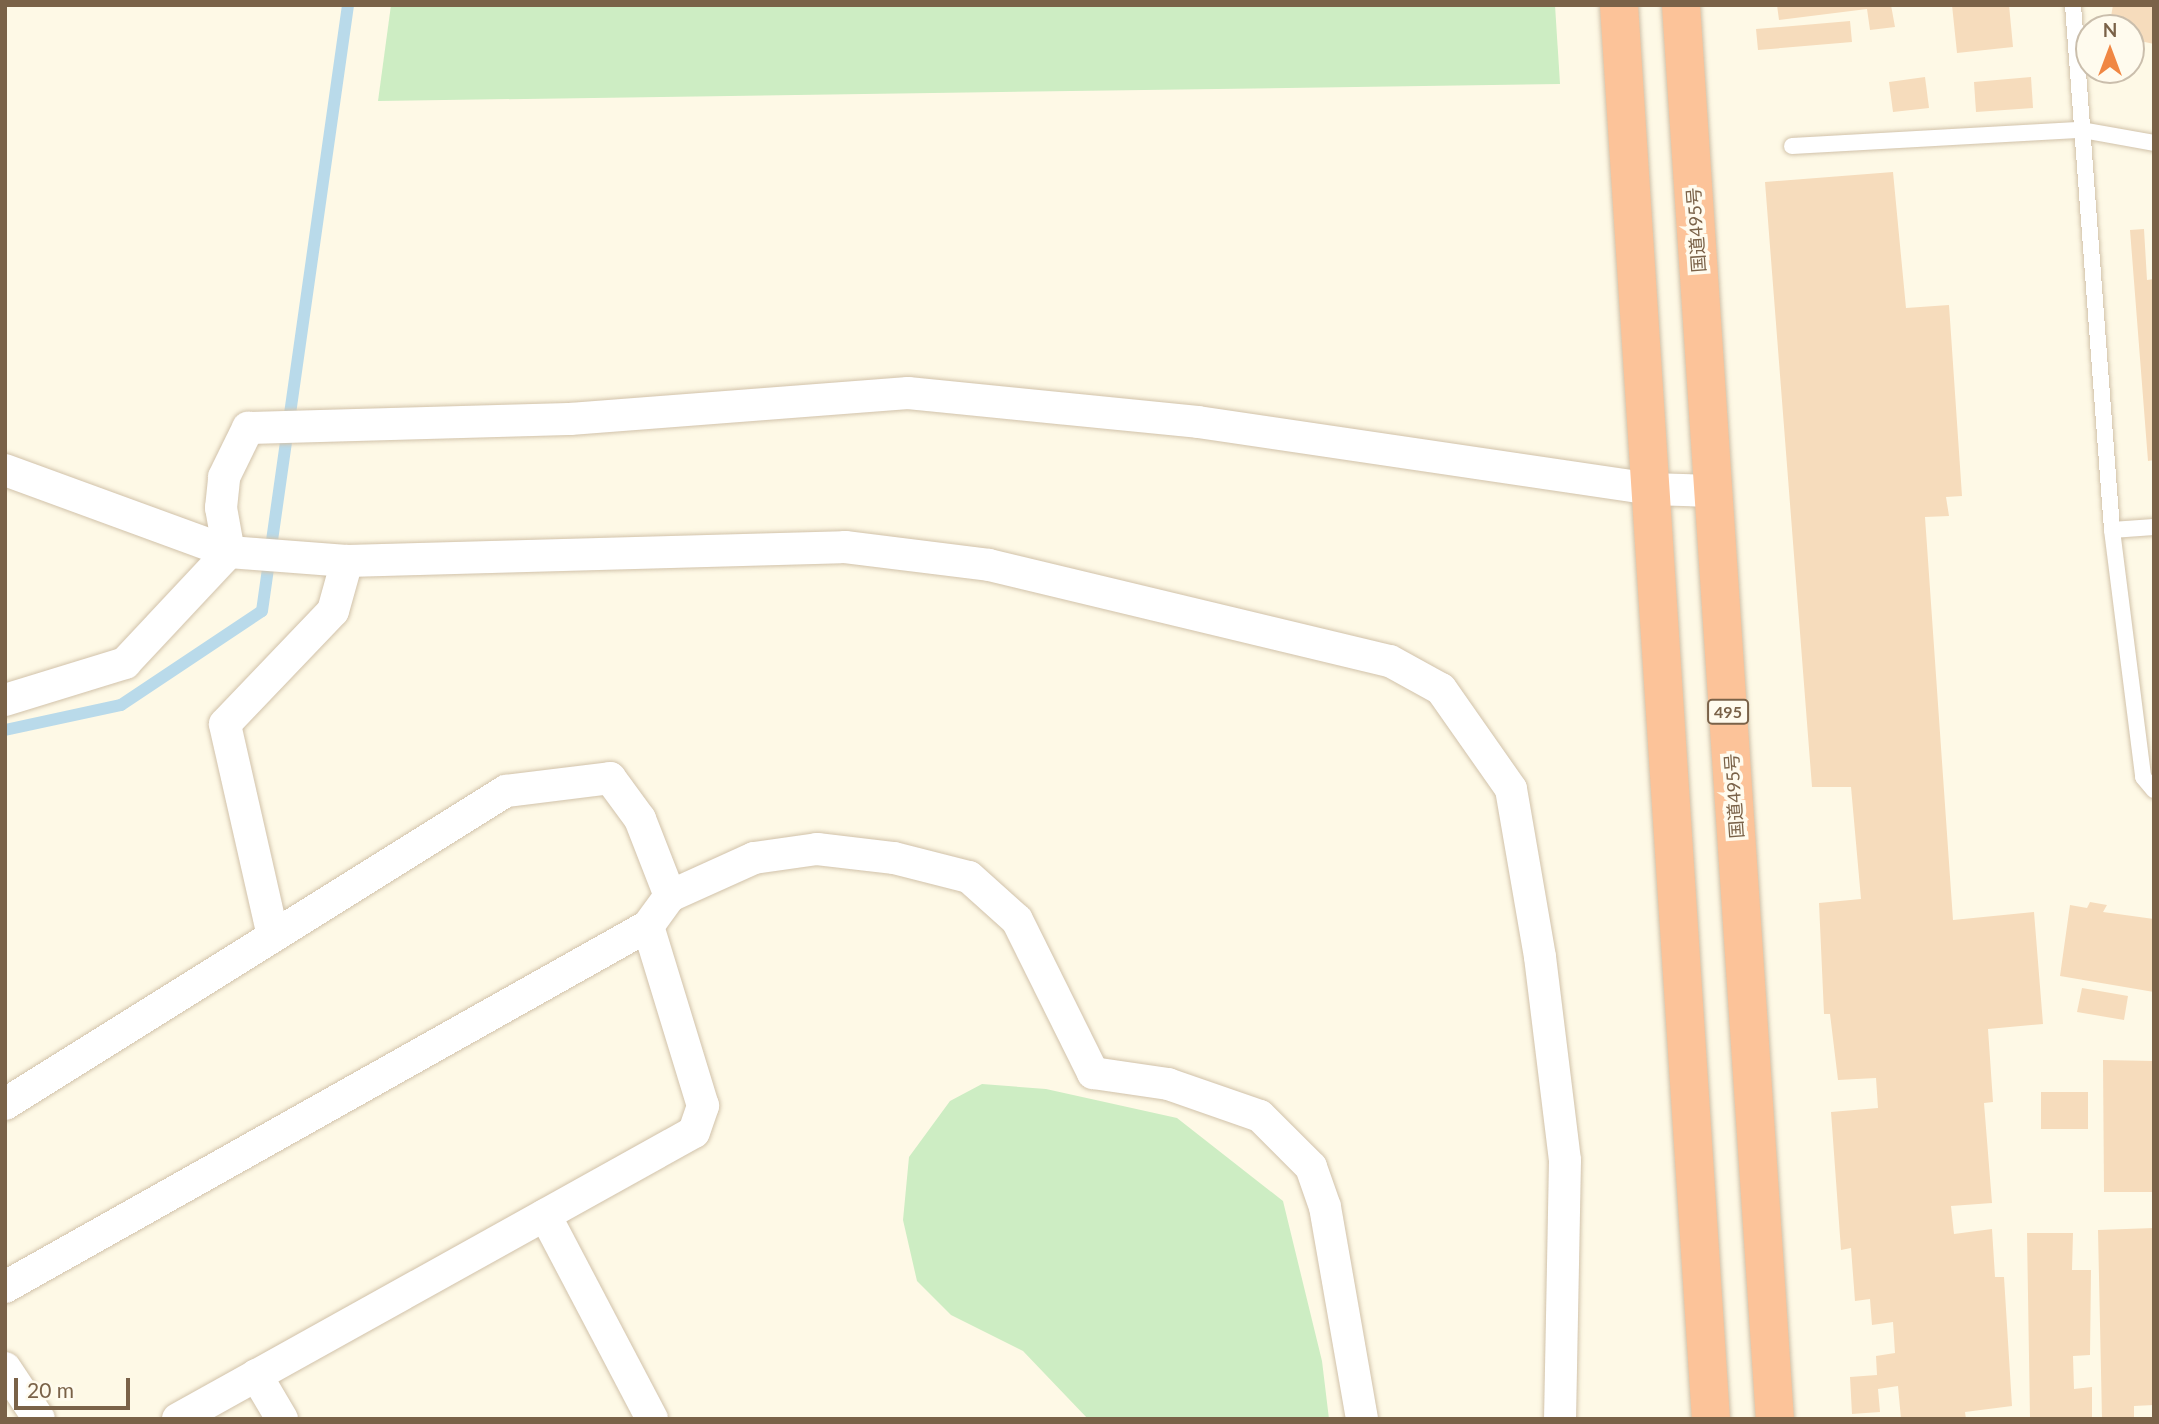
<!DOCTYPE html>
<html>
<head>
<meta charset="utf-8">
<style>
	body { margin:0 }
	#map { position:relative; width:2159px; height:1424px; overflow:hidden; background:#fef9e6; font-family:Lato,"Noto Sans JP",sans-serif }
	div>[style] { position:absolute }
	.green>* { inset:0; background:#cdedc3 }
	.stream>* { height:12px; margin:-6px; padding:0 6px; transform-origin:6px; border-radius:6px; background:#b9daea }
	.building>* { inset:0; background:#f6dcbc }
	.roads { filter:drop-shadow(0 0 2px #d1c2aa) drop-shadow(0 0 2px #d1c2aa) }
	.lane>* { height:16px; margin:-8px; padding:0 8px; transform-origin:8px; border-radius:8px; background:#fff }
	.street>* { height:32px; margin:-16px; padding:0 16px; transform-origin:16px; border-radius:16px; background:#fff }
	.highway>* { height:38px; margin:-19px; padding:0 19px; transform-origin:19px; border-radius:19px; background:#fcc399 }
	span { translate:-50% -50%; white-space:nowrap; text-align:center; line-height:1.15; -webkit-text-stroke:7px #fffbee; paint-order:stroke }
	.shield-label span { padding:2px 5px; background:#fffbee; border:2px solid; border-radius:5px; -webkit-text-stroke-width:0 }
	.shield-label { font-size:16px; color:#7a6248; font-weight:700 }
	.street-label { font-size:18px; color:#7a6248 }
	.frame { position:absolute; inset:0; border:7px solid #7a6248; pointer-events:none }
	.north { position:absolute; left:2075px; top:14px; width:70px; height:70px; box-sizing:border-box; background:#fffbee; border:2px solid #cabeac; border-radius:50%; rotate:0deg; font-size:19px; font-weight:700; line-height:28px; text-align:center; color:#7a6248 }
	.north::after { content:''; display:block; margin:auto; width:24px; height:32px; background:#f08743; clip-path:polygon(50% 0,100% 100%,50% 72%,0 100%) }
	.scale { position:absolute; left:14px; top:1378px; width:116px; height:32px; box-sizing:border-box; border:4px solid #7a6248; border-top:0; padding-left:9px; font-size:21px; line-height:24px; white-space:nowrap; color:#7a6248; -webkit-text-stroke:5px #fffbee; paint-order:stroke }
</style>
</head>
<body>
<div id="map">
	<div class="green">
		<div style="clip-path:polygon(391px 5px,1555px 5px,1560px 84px,378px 101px)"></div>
		<div style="clip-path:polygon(982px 1084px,1046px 1089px,1177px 1118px,1283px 1201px,1322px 1361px,1329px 1419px,1088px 1419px,1023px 1351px,951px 1315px,917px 1281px,903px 1220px,909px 1157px,950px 1101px)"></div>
	</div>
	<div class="stream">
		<div style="left:5px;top:730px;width:119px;rotate:-12.2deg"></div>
		<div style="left:121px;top:705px;width:169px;rotate:-33.7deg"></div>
		<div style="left:262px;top:611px;width:612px;rotate:-81.92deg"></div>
	</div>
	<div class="building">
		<div style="clip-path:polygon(1777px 5px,1891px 5px,1895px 27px,1870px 30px,1867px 9px,1779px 20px)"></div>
		<div style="clip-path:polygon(1952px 5px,2009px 5px,2013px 47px,1957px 53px)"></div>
		<div style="clip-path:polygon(2113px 5px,2154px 5px,2154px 44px,2131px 39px,2131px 28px,2109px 28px)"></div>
		<div style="clip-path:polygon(1850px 21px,1852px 42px,1758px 50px,1756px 29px)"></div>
		<div style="clip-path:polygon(1925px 77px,1929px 108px,1893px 112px,1889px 82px)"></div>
		<div style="clip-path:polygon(2031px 77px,2033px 108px,1976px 112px,1974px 82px)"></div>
		<div style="clip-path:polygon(1893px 172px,1906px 308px,1949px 305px,1962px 496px,1946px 497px,1949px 516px,1925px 517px,1953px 920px,2034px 912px,2043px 1024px,1988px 1029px,1993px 1102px,1984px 1103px,1992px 1203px,1951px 1206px,1954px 1234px,1992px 1229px,1995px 1277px,2004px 1277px,2012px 1406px,1965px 1412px,1966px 1419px,1901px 1419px,1898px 1386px,1878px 1389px,1880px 1412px,1852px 1414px,1850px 1377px,1877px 1375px,1876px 1356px,1895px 1353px,1893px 1322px,1872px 1325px,1870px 1299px,1855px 1301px,1851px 1248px,1841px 1250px,1831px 1112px,1878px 1108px,1876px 1078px,1838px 1080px,1830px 1014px,1824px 1014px,1819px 903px,1861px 899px,1851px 787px,1812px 787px,1765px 182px)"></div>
		<div style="clip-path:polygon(2144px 229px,2147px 280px,2154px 279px,2154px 460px,2148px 461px,2130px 230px)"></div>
		<div style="clip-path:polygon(2090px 902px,2107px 905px,2103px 912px,2154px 919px,2154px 992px,2060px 976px,2070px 905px,2087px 908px)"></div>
		<div style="clip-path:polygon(2082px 988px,2128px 996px,2124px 1020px,2077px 1012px)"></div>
		<div style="clip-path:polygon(2103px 1060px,2154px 1061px,2154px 1192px,2104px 1192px)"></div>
		<div style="clip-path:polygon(2041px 1092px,2088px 1092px,2088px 1129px,2041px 1129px)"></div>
		<div style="clip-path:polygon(2154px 1228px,2154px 1405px,2134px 1406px,2134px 1419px,2102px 1419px,2098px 1230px)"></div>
		<div style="clip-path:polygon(2027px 1233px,2073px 1233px,2072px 1270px,2091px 1270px,2090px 1355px,2073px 1356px,2074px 1389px,2092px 1387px,2092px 1419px,2030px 1419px)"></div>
	</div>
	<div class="roads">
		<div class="lane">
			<div style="left:2073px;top:5px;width:526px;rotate:85.75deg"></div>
			<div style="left:2112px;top:530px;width:249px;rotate:82.8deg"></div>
			<div style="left:2143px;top:777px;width:17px;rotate:50deg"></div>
			<div style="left:1792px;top:146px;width:290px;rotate:-3.2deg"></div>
			<div style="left:2082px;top:130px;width:73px;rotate:10.2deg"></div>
			<div style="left:2112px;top:530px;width:42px;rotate:-4.1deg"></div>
		</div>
		<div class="street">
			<div style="left:5px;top:470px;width:239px;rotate:20.1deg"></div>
			<div style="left:229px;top:552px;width:118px;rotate:4.4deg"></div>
			<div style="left:347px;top:561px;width:498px;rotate:-1.6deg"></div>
			<div style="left:845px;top:547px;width:145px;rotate:7.1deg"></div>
			<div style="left:989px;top:565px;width:412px;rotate:13.5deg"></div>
			<div style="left:1390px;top:661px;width:58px;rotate:28.8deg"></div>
			<div style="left:1441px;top:689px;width:122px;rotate:55deg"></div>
			<div style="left:1511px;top:789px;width:170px;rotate:80.2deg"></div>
			<div style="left:1540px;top:957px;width:205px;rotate:83deg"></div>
			<div style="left:1565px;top:1160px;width:259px;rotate:91.1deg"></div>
			<div style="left:229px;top:552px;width:45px;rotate:-100.3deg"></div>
			<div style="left:221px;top:508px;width:31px;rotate:-84deg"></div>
			<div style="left:224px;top:477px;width:55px;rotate:-63.9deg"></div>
			<div style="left:248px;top:428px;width:322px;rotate:-1.6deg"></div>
			<div style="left:570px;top:419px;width:339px;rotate:-4.4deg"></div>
			<div style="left:908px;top:393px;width:291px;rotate:5.7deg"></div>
			<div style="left:1198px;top:422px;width:457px;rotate:8.4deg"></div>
			<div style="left:1650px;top:489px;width:64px;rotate:1.8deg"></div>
			<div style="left:5px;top:700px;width:126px;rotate:-17.1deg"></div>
			<div style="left:125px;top:663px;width:152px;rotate:-46.9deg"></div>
			<div style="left:273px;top:936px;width:217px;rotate:-102.8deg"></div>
			<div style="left:225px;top:724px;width:156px;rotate:-46.3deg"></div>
			<div style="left:333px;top:611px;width:52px;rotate:-74.4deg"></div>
			<div style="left:5px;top:1104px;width:591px;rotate:-32deg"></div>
			<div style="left:506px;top:791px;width:105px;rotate:-7.1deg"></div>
			<div style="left:610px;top:778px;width:51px;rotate:53.8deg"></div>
			<div style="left:640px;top:819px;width:83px;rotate:68.7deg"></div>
			<div style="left:545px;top:1215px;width:230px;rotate:62.3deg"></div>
			<div style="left:5px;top:1287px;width:737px;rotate:-29.31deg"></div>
			<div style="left:648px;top:926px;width:37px;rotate:-54deg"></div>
			<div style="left:670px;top:896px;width:92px;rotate:-24.3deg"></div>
			<div style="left:754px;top:858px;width:64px;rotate:-8.1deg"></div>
			<div style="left:817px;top:849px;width:78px;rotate:6.7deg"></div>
			<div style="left:894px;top:858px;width:77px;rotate:14.2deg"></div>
			<div style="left:969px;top:877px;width:64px;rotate:41.9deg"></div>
			<div style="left:1017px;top:920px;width:171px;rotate:63.6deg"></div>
			<div style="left:1093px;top:1073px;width:76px;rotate:8.3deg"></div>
			<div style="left:1168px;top:1084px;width:97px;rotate:19.2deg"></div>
			<div style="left:1260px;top:1116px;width:72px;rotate:45deg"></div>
			<div style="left:1311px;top:1167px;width:42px;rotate:70.7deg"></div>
			<div style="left:1325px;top:1207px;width:215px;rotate:80.1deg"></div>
			<div style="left:5px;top:1368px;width:61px;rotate:56.3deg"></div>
			<div style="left:256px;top:1375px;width:51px;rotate:59.4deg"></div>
			<div style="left:178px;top:1419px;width:590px;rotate:-29.08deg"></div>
			<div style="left:694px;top:1132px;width:28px;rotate:-71deg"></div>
			<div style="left:703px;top:1106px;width:188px;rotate:-107deg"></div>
		</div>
		<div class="highway">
			<div style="left:1619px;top:5px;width:1417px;rotate:86.28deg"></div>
			<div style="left:1681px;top:5px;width:1417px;rotate:86.2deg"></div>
		</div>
	</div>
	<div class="shield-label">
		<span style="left:1728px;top:712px">495</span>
	</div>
	<div class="street-label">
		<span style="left:1696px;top:230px;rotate:-94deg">国道495号</span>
		<span style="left:1734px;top:796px;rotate:-94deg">国道495号</span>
	</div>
	<div class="frame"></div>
	<div class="north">N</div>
	<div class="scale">20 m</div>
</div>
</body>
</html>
